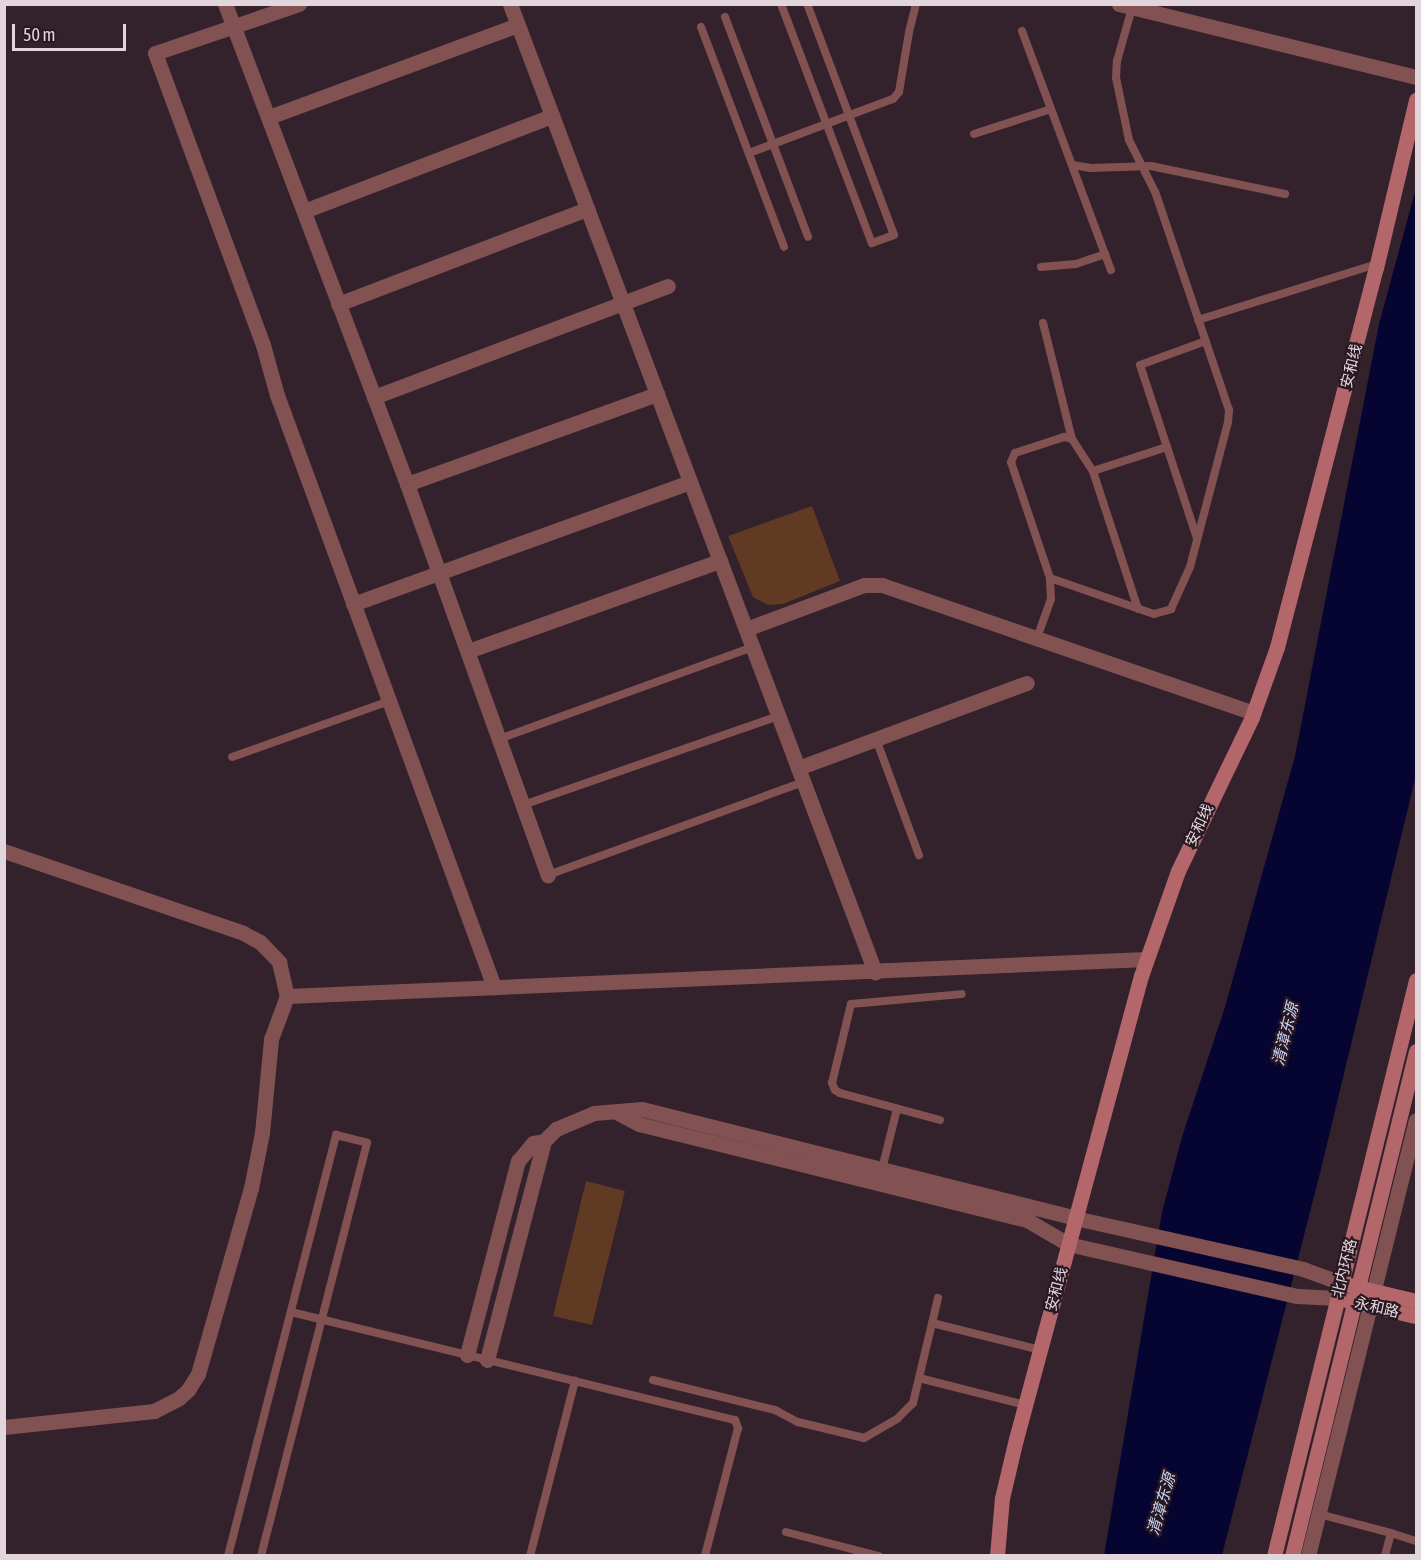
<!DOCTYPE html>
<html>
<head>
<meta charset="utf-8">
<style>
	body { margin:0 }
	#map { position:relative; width:1421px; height:1560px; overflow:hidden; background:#33222c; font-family:"Asap Condensed","Noto Sans SC",sans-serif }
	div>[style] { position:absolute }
	.green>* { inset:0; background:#603a22 }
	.water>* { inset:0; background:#060531 }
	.service>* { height:8px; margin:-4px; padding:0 4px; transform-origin:4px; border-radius:4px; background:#825253 }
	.minor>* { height:15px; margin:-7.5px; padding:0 7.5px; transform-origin:7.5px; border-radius:7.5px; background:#825253 }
	.tertiary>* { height:15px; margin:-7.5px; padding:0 7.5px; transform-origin:7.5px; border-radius:7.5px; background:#825253 }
	.secondary>* { height:15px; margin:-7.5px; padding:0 7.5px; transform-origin:7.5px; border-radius:7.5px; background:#b4676b }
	span { translate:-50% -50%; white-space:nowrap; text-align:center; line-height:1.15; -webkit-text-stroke:4.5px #291822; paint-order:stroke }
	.street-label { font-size:15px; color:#e2d6dc }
	.water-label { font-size:16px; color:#cbd4f5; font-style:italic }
	.frame { position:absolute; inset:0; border:6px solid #e2d6dc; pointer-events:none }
	.scale { position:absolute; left:12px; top:24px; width:114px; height:27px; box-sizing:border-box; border:3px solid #e2d6dc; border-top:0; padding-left:8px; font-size:18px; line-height:21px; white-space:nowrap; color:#e2d6dc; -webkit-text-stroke:4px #291822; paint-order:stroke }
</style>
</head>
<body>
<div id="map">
	<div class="green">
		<div style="clip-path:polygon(812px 506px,840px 581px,783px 604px,768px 605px,753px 597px,728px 536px)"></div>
		<div style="clip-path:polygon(586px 1181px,625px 1191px,592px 1325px,553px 1316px)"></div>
	</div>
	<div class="water">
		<div style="clip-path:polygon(1416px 188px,1416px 775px,1321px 1169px,1222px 1555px,1104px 1556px,1162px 1212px,1182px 1137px,1225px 1007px,1295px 756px,1379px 324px)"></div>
	</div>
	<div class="service">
		<div style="left:781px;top:4px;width:256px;rotate:69.2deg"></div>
		<div style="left:872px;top:243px;width:23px;rotate:-20deg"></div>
		<div style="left:894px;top:235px;width:247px;rotate:-110.6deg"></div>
		<div style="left:725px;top:17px;width:235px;rotate:69.3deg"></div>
		<div style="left:701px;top:27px;width:235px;rotate:69.3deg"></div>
		<div style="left:1022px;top:31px;width:255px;rotate:69.6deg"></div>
		<div style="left:974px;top:134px;width:81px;rotate:-18deg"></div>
		<div style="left:749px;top:153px;width:154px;rotate:-20.6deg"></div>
		<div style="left:893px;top:99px;width:9px;rotate:-49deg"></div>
		<div style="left:899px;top:92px;width:61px;rotate:-80.5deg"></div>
		<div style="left:909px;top:32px;width:29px;rotate:-76deg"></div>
		<div style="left:1072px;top:165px;width:18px;rotate:9deg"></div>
		<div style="left:1090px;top:168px;width:61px;rotate:-1.9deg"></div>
		<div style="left:1151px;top:166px;width:137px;rotate:11.8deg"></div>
		<div style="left:1041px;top:267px;width:35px;rotate:-5deg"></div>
		<div style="left:1076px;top:264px;width:31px;rotate:-19deg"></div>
		<div style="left:1198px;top:320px;width:188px;rotate:-17.4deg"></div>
		<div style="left:1043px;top:323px;width:120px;rotate:76deg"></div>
		<div style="left:1167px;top:447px;width:96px;rotate:71.8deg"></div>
		<div style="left:1050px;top:578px;width:110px;rotate:19.1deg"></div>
		<div style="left:1154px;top:614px;width:18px;rotate:-16deg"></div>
		<div style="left:1171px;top:609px;width:46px;rotate:-65.7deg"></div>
		<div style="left:1190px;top:567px;width:150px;rotate:-75.3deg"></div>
		<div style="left:1228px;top:422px;width:12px;rotate:-85deg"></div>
		<div style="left:1229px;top:410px;width:230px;rotate:-108.7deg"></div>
		<div style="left:1155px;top:192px;width:58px;rotate:-116.6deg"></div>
		<div style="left:1129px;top:140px;width:63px;rotate:-101.8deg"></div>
		<div style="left:1116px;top:78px;width:17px;rotate:-87deg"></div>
		<div style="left:1117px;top:61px;width:55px;rotate:-74.2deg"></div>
		<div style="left:1138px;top:609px;width:145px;rotate:-108.1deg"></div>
		<div style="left:1093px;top:471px;width:78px;rotate:-18deg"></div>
		<div style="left:1167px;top:447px;width:86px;rotate:-108.2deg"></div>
		<div style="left:1140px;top:365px;width:70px;rotate:-20deg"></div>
		<div style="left:1037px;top:638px;width:41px;rotate:-70.3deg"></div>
		<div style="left:1051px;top:599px;width:21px;rotate:-93deg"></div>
		<div style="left:1050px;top:578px;width:122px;rotate:-108.6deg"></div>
		<div style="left:1011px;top:462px;width:10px;rotate:-66deg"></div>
		<div style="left:1015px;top:453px;width:52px;rotate:-18.1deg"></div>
		<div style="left:1064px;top:437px;width:8px;rotate:14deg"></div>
		<div style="left:1072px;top:439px;width:38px;rotate:57deg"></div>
		<div style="left:499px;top:739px;width:270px;rotate:-19.9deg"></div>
		<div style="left:876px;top:739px;width:124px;rotate:69.7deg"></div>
		<div style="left:232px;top:757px;width:167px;rotate:-19.6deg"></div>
		<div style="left:523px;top:805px;width:271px;rotate:-19.2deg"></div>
		<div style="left:548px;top:875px;width:271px;rotate:-20deg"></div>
		<div style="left:940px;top:1120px;width:104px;rotate:-164.9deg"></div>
		<div style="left:840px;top:1093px;width:6px;rotate:-149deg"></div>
		<div style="left:835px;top:1090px;width:8px;rotate:-113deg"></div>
		<div style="left:832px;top:1083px;width:81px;rotate:-76.5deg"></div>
		<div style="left:851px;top:1004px;width:111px;rotate:-5.1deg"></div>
		<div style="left:882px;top:1169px;width:62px;rotate:-76deg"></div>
		<div style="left:291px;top:1312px;width:457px;rotate:13.7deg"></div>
		<div style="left:735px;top:1420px;width:9px;rotate:69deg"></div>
		<div style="left:738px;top:1428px;width:132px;rotate:104.5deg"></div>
		<div style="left:932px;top:1323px;width:111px;rotate:14deg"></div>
		<div style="left:919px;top:1378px;width:109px;rotate:14.3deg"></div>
		<div style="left:653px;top:1380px;width:126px;rotate:13.8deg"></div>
		<div style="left:775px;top:1410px;width:26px;rotate:28deg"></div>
		<div style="left:798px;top:1422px;width:68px;rotate:13.6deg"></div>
		<div style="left:864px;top:1438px;width:39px;rotate:-30deg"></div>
		<div style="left:898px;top:1418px;width:21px;rotate:-45deg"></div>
		<div style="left:913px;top:1403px;width:108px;rotate:-76.6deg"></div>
		<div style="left:1319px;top:1514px;width:74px;rotate:14.8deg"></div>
		<div style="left:1391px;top:1533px;width:24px;rotate:105deg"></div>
		<div style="left:786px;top:1532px;width:96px;rotate:14.5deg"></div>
		<div style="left:1391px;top:1533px;width:26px;rotate:18deg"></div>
		<div style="left:228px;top:1556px;width:435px;rotate:-75.6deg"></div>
		<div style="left:336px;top:1135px;width:32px;rotate:14deg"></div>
		<div style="left:367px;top:1143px;width:426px;rotate:104.4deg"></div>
		<div style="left:530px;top:1556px;width:181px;rotate:-75.6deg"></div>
	</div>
	<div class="minor">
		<div style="left:225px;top:4px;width:513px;rotate:69.23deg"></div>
		<div style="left:407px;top:484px;width:416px;rotate:70.2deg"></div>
		<div style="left:299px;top:4px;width:152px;rotate:161.2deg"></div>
		<div style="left:155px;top:53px;width:311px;rotate:69.7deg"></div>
		<div style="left:263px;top:345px;width:52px;rotate:74.4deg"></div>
		<div style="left:277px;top:395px;width:631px;rotate:69.87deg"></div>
		<div style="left:510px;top:4px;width:1035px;rotate:69.34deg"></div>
		<div style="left:1119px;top:4px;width:306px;rotate:13.8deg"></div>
		<div style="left:269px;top:117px;width:265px;rotate:-20.3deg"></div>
		<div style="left:304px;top:211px;width:266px;rotate:-21deg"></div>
		<div style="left:338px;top:304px;width:267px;rotate:-20.9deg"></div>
		<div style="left:374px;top:397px;width:314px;rotate:-20.7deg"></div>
		<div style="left:407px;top:484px;width:266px;rotate:-19.8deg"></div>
		<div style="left:353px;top:604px;width:358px;rotate:-19.9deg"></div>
		<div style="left:746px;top:629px;width:126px;rotate:-20.4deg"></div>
		<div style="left:864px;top:585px;width:18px"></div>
		<div style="left:882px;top:585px;width:393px;rotate:19deg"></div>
		<div style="left:468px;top:651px;width:268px;rotate:-19.7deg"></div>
		<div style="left:798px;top:768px;width:244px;rotate:-20.4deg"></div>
		<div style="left:616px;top:1112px;width:26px;rotate:28deg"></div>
		<div style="left:639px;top:1124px;width:400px;rotate:13.9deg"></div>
		<div style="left:1027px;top:1220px;width:48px;rotate:30.3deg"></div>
		<div style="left:467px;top:1355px;width:201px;rotate:-75.3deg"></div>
		<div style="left:518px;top:1161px;width:23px;rotate:-50deg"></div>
		<div style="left:533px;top:1143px;width:11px;rotate:-10deg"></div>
		<div style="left:487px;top:1360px;width:226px;rotate:-75.4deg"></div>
		<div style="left:544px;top:1141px;width:17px;rotate:-45deg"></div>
		<div style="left:556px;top:1129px;width:41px;rotate:-22.8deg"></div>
		<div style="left:594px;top:1113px;width:48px;rotate:-4.8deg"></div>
		<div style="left:642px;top:1109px;width:447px;rotate:14.1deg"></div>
		<div style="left:4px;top:1427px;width:151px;rotate:-6.1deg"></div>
		<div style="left:154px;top:1411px;width:28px;rotate:-27deg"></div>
		<div style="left:179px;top:1398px;width:12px;rotate:-42deg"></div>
		<div style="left:188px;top:1390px;width:19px;rotate:-58deg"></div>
		<div style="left:198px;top:1374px;width:193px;rotate:-74.1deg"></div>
		<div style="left:251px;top:1188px;width:56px;rotate:-78.7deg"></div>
		<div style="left:262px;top:1133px;width:94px;rotate:-84.5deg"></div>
		<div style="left:271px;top:1039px;width:46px;rotate:-69.6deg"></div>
		<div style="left:1308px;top:1556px;width:449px;rotate:-76.1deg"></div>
	</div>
	<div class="tertiary">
		<div style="left:4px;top:851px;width:253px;rotate:18.9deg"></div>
		<div style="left:243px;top:933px;width:19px;rotate:28deg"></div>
		<div style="left:260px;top:942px;width:28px;rotate:46deg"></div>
		<div style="left:279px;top:962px;width:35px;rotate:77deg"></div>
		<div style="left:287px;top:996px;width:860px;rotate:-2.47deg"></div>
		<div style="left:1075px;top:1218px;width:234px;rotate:12.6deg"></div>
		<div style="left:1303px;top:1269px;width:40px;rotate:20.2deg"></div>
		<div style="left:1068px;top:1244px;width:235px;rotate:12.8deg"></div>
		<div style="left:1297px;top:1296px;width:40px;rotate:2.9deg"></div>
	</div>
	<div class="secondary">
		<div style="left:1349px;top:1285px;width:69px;rotate:13.4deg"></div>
		<div style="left:1346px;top:1300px;width:72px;rotate:12.9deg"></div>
		<div style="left:997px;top:1556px;width:58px;rotate:-85.1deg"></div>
		<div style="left:1002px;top:1498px;width:61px;rotate:-76.7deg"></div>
		<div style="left:1016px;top:1439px;width:480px;rotate:-74.9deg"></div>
		<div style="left:1141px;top:976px;width:111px;rotate:-70.6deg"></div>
		<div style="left:1178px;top:871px;width:171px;rotate:-64.3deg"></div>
		<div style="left:1252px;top:717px;width:74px;rotate:-70.3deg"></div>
		<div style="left:1277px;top:647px;width:392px;rotate:-75.4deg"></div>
		<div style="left:1376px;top:268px;width:173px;rotate:-76.6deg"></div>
		<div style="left:1274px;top:1556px;width:593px;rotate:-76.15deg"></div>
		<div style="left:1292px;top:1556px;width:520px;rotate:-76.2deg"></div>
	</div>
	<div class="street-label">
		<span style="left:1351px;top:366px;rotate:-76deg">安和线</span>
		<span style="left:1199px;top:825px;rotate:-65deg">安和线</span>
		<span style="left:1344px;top:1268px;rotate:-76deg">北内环路</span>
		<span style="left:1056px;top:1289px;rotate:-75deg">安和线</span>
		<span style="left:1377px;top:1307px;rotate:13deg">永和路</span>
	</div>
	<div class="water-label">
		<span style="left:1285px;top:1034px;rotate:-76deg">清漳东源</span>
		<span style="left:1161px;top:1504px;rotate:-74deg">清漳东源</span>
	</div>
	<div class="frame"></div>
	<div class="scale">50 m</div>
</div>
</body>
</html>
